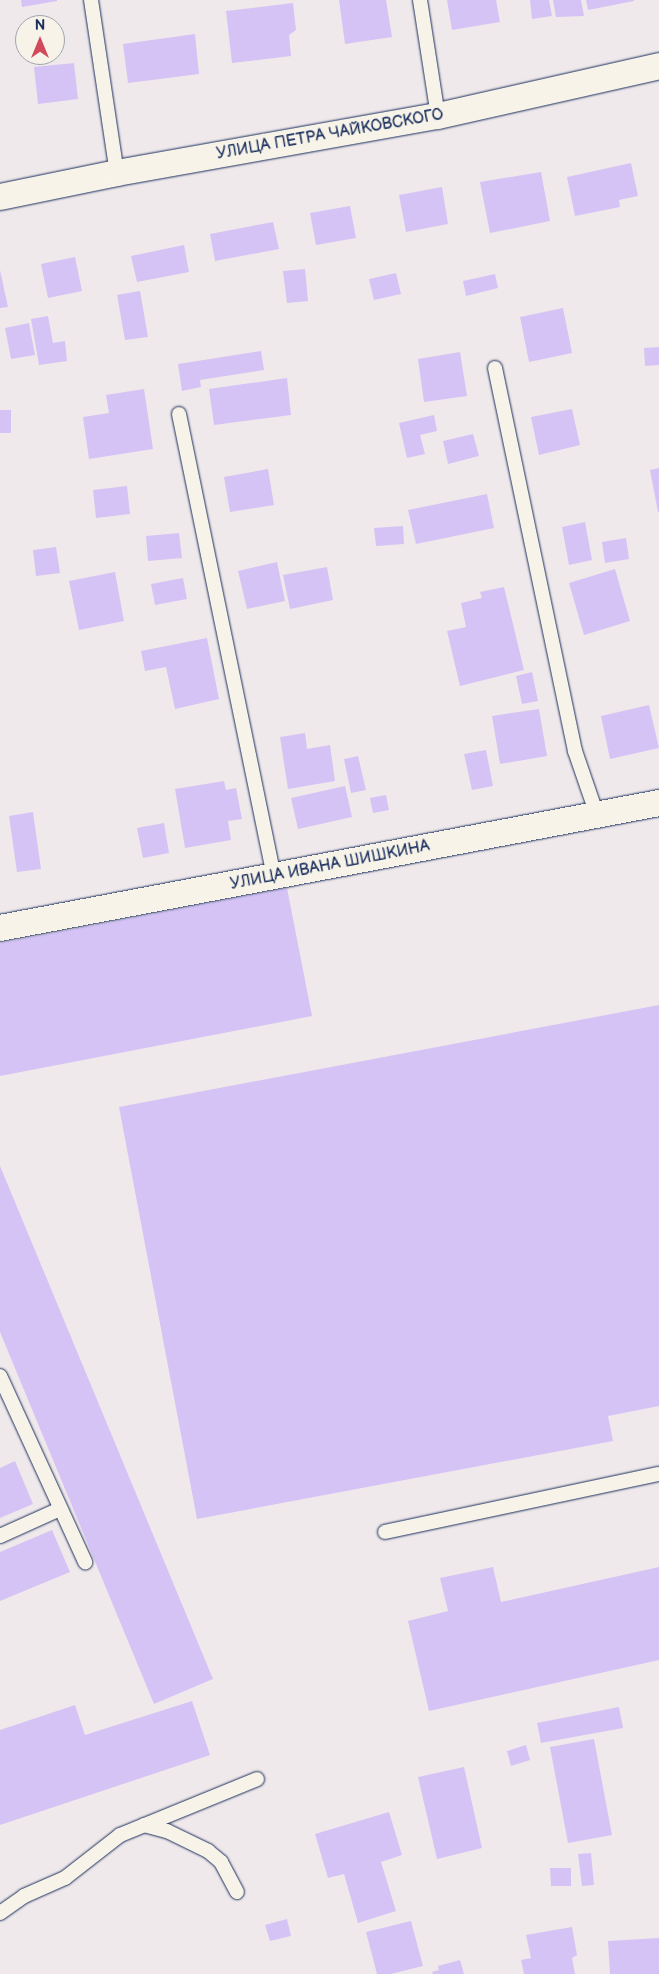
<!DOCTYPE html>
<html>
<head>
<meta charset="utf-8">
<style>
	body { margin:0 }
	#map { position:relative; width:659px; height:1974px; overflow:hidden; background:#f0e9eb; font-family:"Balsamiq Sans",sans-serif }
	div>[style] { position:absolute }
	.building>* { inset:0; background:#d5c3f5 }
	.roads { filter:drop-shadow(0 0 1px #1b2f5e) drop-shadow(0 0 1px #1b2f5e) }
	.lane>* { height:14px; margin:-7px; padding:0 7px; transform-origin:7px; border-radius:7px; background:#f7f3e8 }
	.street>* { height:26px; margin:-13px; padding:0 13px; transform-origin:13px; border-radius:13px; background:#f7f3e8 }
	span { translate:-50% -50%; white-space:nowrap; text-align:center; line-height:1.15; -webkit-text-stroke:5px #f7f3e8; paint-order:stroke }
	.street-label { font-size:16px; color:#1b2f5e }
	.north { position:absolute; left:15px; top:15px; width:50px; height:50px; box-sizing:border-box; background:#f7f3e8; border:1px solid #9fa5b1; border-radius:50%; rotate:0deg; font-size:14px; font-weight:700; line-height:20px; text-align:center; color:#1b2f5e }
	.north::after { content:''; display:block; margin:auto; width:18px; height:22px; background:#d1495b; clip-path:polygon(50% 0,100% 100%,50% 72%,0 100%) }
</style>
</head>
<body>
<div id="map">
	<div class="building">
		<div style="clip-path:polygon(21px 0,57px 0,57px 1px,22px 7px)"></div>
		<div style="clip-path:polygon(339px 0,386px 0,392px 37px,345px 44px)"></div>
		<div style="clip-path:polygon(447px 0,496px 0,500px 22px,452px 30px)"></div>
		<div style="clip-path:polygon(530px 0,549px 0,552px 16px,532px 19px)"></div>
		<div style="clip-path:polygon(553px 0,581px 0,584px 16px,556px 17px)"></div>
		<div style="clip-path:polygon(586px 0,634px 0,634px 1px,588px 10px)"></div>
		<div style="clip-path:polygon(293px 3px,296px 30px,289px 35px,291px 56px,232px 63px,226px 11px)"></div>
		<div style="clip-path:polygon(195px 34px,199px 74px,128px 83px,123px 44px)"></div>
		<div style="clip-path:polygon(74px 63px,78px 99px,38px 104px,34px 67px)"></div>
		<div style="clip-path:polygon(631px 163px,638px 196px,619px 200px,620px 207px,575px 216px,567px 177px)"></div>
		<div style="clip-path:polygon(541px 172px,550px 221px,490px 233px,480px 182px)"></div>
		<div style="clip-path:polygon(442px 187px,448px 224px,406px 232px,399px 195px)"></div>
		<div style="clip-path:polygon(350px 206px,356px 238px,316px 245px,310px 213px)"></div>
		<div style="clip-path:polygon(273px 222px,279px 249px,215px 261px,210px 234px)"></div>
		<div style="clip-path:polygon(184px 245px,189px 272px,137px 282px,131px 256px)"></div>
		<div style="clip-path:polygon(75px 257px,82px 291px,48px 298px,41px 264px)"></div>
		<div style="clip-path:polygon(305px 269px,308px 301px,287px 303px,283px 271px)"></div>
		<div style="clip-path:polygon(0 270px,8px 307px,0 308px)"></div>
		<div style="clip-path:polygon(396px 273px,401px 294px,374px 300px,369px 279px)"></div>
		<div style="clip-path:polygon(495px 274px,498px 288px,466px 296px,463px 281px)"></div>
		<div style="clip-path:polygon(140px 291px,148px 337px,125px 340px,117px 295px)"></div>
		<div style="clip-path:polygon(563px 308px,572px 353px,529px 362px,520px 317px)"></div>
		<div style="clip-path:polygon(48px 316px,53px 343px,65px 341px,67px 361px,39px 365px,31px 319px)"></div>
		<div style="clip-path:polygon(29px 323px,35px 355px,11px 359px,5px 328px)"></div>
		<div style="clip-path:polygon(659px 347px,659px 365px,645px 366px,644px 348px)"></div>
		<div style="clip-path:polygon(261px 351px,264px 370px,200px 380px,201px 387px,182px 391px,178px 364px)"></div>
		<div style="clip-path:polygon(460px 352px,467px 396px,424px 402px,418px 359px)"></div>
		<div style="clip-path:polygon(287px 378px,291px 415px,214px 425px,209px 389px)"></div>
		<div style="clip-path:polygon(144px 389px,153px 449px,89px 459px,83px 417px,109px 413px,106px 395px)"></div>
		<div style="clip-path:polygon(572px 409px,580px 445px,539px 455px,531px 417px)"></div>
		<div style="clip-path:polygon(0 410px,11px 410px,11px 433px,0 433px)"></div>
		<div style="clip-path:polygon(434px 415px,437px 431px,420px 435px,425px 454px,407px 458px,399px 423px)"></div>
		<div style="clip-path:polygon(473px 434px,479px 456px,448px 464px,443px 441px)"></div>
		<div style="clip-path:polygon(659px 468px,659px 512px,658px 512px,650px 470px)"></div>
		<div style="clip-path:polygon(268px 469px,274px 505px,230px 512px,224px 477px)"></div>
		<div style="clip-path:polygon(127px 486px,130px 514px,96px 518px,93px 490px)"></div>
		<div style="clip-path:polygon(487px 494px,494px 528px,416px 544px,408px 510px)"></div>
		<div style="clip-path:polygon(585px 522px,592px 560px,569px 565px,562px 527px)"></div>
		<div style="clip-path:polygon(403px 526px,404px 544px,376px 546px,374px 528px)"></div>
		<div style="clip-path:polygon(179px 533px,182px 558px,148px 561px,146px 536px)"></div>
		<div style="clip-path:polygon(626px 538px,629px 559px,605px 563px,602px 542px)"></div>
		<div style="clip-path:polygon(56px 547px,60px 573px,36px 576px,33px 550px)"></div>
		<div style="clip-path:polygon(277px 562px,285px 601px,247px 609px,238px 571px)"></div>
		<div style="clip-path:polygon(327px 567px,333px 600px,290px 609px,283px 575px)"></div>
		<div style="clip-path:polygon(615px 569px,630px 621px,584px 635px,569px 583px)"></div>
		<div style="clip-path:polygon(115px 572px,124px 621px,79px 630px,69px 581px)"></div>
		<div style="clip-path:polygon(183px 578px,187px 599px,155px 605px,151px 584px)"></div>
		<div style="clip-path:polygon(504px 587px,524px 670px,460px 686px,447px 631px,466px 627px,461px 603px,482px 598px,480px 592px)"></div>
		<div style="clip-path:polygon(207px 638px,219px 699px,175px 709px,166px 667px,145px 671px,141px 651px)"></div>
		<div style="clip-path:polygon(532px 672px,538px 701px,522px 704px,516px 676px)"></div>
		<div style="clip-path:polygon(649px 705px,659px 748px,610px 759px,601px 716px)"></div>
		<div style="clip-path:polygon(539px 709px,547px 756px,500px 764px,492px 716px)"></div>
		<div style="clip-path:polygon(305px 733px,307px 749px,330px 745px,335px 781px,288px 789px,280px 737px)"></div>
		<div style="clip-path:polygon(486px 750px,493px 786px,472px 790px,464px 754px)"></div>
		<div style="clip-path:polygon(358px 756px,366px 790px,351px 793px,344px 759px)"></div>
		<div style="clip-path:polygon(224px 781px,226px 790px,236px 788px,242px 819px,228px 821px,231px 840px,185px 848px,175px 789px)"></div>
		<div style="clip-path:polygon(345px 786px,352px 817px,298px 829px,291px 798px)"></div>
		<div style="clip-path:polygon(386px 795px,389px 810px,373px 813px,370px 798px)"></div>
		<div style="clip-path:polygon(33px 812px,41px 869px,17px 872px,9px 816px)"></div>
		<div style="clip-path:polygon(164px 823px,169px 853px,143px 858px,137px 828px)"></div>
		<div style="clip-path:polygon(287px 888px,312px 1016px,0 1076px,0 943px)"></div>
		<div style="clip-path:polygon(659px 1005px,659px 1406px,608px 1416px,613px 1441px,197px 1519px,119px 1107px)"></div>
		<div style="clip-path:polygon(0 1166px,213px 1679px,154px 1704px,0 1332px)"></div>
		<div style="clip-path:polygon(15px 1461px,33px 1504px,0 1518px,0 1468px)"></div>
		<div style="clip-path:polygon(52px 1530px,70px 1572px,0 1601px,0 1552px)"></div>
		<div style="clip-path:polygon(493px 1567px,501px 1602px,659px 1567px,659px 1660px,429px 1711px,408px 1621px,448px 1611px,440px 1578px)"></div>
		<div style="clip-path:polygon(192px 1701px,210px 1755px,0 1825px,0 1730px,75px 1705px,85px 1735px)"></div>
		<div style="clip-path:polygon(619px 1707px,623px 1728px,541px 1743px,537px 1723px)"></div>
		<div style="clip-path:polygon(594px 1739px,612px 1835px,568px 1843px,550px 1747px)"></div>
		<div style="clip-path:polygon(526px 1745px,530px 1760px,511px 1766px,507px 1751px)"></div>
		<div style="clip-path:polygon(464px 1767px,482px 1848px,437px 1859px,418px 1777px)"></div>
		<div style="clip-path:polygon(389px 1812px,402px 1855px,381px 1862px,396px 1911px,358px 1923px,344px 1874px,328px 1878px,315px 1834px)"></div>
		<div style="clip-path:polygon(591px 1853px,594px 1885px,582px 1886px,578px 1854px)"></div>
		<div style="clip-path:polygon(550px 1868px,571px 1868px,571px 1886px,551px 1886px)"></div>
		<div style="clip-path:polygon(287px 1919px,291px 1936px,270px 1941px,265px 1925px)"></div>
		<div style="clip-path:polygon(411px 1921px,423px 1966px,391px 1974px,377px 1974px,366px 1932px)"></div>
		<div style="clip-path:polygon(572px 1927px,577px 1955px,572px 1958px,575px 1974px,524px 1974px,521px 1960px,531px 1958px,526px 1935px)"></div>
		<div style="clip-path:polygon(659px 1938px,659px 1974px,610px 1974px,608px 1941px)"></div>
		<div style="clip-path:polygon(460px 1960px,464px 1974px,433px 1974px,432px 1972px,439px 1970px,438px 1966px)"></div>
	</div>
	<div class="roads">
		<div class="lane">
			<div style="left:91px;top:0;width:175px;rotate:81.5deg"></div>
			<div style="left:420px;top:0;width:117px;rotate:81.2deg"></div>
			<div style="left:495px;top:368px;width:391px;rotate:78.2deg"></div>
			<div style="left:575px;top:751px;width:68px;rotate:71deg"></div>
			<div style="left:179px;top:414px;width:472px;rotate:78.4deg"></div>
			<div style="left:0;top:1376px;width:205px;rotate:65.4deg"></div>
			<div style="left:385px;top:1532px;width:280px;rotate:-12deg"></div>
			<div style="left:0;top:1536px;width:66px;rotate:-24.2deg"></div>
			<div style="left:144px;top:1825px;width:24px;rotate:15deg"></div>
			<div style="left:167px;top:1831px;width:46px;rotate:26deg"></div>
			<div style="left:208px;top:1851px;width:17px;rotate:40deg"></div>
			<div style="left:221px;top:1862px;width:34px;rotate:62deg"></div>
			<div style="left:0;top:1913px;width:29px;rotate:-35deg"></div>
			<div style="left:24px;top:1896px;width:45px;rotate:-23.7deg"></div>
			<div style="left:65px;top:1878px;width:70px;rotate:-38deg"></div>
			<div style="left:120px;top:1835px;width:148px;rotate:-22.2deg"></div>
		</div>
		<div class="street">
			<div style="left:0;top:197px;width:119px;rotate:-11.6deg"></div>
			<div style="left:117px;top:173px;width:326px;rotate:-10.1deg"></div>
			<div style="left:438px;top:116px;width:227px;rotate:-12.7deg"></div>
			<div style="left:0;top:928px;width:671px;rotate:-10.74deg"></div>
		</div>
	</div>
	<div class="street-label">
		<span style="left:330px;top:135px;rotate:-10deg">УЛИЦА ПЕТРА ЧАЙКОВСКОГО</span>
		<span style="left:330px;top:866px;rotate:-11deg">УЛИЦА ИВАНА ШИШКИНА</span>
	</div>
	<div class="north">N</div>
</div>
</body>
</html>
